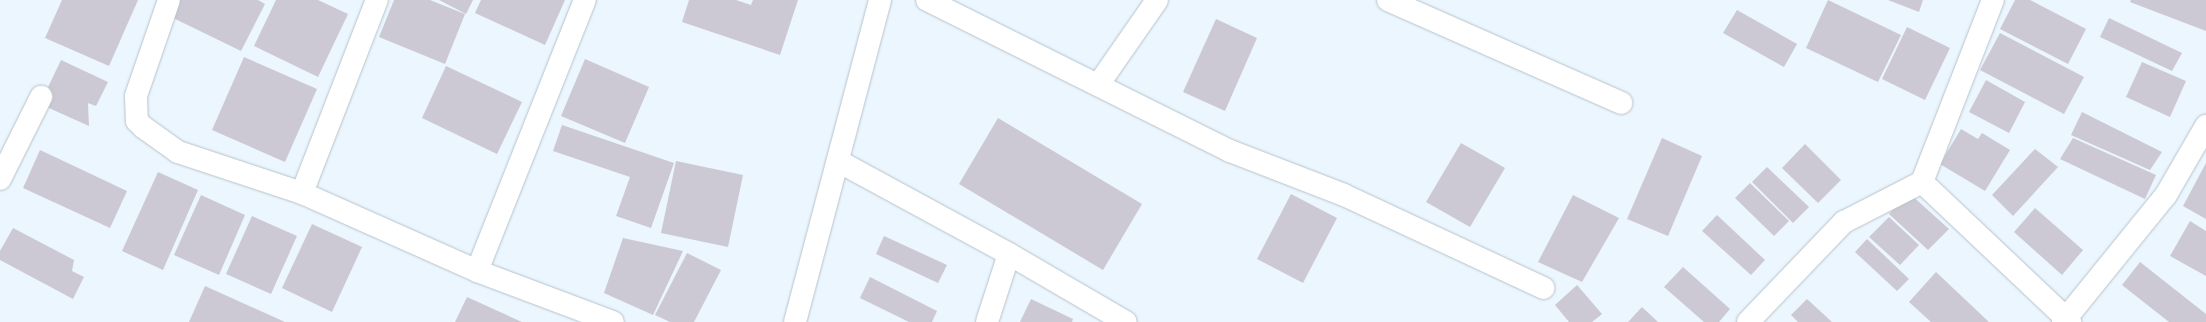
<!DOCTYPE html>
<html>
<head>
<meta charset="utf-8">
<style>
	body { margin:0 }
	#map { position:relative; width:2206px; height:322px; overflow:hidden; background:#ebf6fe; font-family:"Golos Text",sans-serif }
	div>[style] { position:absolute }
	.building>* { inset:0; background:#ccc9d4 }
	.roads { filter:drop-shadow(0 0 1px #b7c2ca) drop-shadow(0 0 1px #b7c2ca) }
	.minor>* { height:22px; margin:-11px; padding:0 11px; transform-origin:11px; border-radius:11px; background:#fff }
	.highway>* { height:22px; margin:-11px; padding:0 11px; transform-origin:11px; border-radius:11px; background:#fff }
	span { translate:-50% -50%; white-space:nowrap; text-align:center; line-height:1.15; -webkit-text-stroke:3.5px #fff; paint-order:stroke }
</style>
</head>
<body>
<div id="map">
	<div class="building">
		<div style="clip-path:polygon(62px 0,138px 0,109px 66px,45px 38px)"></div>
		<div style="clip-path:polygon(174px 0,258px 0,265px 4px,241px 51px,167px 15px)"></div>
		<div style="clip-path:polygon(276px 0,318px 0,348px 14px,318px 77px,254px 46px)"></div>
		<div style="clip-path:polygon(394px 0,430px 0,465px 14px,445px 64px,379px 37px)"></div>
		<div style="clip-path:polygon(439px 0,473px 0,466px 14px)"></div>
		<div style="clip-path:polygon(481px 0,565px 0,545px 45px,475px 13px)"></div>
		<div style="clip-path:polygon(689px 0,736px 0,751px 5px,753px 0,798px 0,780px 55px,682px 22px)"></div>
		<div style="clip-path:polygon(1828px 0,1901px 35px,1878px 82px,1806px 48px)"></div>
		<div style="clip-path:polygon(1888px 0,1923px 0,1919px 12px)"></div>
		<div style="clip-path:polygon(2015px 0,2030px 0,2086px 29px,2068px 64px,2000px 29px)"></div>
		<div style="clip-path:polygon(2131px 0,2206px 0,2206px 31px,2130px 2px)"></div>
		<div style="clip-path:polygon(1737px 10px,1797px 44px,1784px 67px,1723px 33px)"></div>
		<div style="clip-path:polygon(2109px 18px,2182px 53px,2172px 71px,2100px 37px)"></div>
		<div style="clip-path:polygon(1216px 19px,1257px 38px,1225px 111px,1183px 92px)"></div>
		<div style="clip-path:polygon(1907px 27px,1950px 48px,1925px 100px,1882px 79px)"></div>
		<div style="clip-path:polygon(2000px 33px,2084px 77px,2064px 114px,1980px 70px)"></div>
		<div style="clip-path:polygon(244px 57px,317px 89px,285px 162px,212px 130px)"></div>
		<div style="clip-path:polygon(585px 59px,649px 87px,625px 143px,561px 116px)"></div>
		<div style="clip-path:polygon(61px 60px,108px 82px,96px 106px,88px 103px,89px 126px,40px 104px)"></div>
		<div style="clip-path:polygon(2142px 62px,2186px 81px,2170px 117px,2126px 97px)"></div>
		<div style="clip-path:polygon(446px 66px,522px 102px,497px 154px,422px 118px)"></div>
		<div style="clip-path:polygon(1986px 80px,2025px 102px,2009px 133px,1969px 112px)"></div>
		<div style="clip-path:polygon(2082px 112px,2162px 152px,2150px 170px,2071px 135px)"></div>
		<div style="clip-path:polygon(998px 118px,1142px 204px,1103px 270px,959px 184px)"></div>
		<div style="clip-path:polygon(562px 125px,674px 163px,651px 228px,616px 216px,630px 177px,553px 151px)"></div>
		<div style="clip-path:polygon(1961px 129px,1978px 139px,1982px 133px,2010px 150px,1985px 191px,1940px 164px)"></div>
		<div style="clip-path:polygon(1662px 138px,1702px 156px,1668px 236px,1627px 219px)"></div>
		<div style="clip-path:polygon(2073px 138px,2156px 175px,2145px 199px,2060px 159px)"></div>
		<div style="clip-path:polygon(1461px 143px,1505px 168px,1470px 227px,1426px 202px)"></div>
		<div style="clip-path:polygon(1805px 144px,1841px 180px,1818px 203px,1782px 168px)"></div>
		<div style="clip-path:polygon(2035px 149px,2058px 167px,2013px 216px,1992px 195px)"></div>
		<div style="clip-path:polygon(40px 150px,127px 191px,110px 228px,23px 188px)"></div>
		<div style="clip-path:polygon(676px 161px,743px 175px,728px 247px,661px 233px)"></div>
		<div style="clip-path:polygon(2206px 163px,2206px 219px,2183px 206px)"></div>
		<div style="clip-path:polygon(1767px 167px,1809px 207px,1793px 223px,1752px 182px)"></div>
		<div style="clip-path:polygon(158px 172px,198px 190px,163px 270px,122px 251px)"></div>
		<div style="clip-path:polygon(1750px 183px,1789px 221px,1774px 236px,1735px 198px)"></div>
		<div style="clip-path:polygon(1909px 193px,1949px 229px,1928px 250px,1889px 214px)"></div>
		<div style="clip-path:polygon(1291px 194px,1337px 218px,1303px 283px,1257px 259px)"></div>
		<div style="clip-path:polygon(201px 195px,245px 215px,219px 275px,174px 255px)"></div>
		<div style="clip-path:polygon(1573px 195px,1619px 218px,1582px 282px,1538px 262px)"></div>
		<div style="clip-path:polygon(2035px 208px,2083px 250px,2062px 275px,2014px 232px)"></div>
		<div style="clip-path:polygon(1717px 215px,1765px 260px,1751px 275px,1702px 231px)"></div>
		<div style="clip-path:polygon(252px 216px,297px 236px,271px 294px,226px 274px)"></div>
		<div style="clip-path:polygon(1889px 217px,1919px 245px,1900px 265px,1869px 237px)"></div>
		<div style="clip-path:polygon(2190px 221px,2206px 231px,2206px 276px,2170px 256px)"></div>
		<div style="clip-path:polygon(312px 224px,362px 247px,332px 312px,282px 288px)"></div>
		<div style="clip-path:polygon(13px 228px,74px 260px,72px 271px,84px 277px,73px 299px,0 260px,0 251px)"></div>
		<div style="clip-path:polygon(884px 236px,947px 265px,938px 283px,876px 254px)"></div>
		<div style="clip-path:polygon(623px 238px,683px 251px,653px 315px,604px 293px)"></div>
		<div style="clip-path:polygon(1867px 239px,1909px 279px,1897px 291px,1855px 252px)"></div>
		<div style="clip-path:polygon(687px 253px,721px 270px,694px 322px,670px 322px,655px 315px)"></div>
		<div style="clip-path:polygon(2140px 262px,2206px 314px,2206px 322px,2169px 322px,2122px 285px)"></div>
		<div style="clip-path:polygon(1683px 267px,1730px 309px,1719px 322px,1704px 322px,1664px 287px)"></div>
		<div style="clip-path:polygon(1936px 272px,1989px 322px,1931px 322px,1909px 302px)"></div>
		<div style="clip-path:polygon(870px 277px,937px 311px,932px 322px,909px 322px,860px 298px)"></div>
		<div style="clip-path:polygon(1577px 285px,1602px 314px,1592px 322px,1569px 322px,1555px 305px)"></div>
		<div style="clip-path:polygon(205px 286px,285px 322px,189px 322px)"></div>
		<div style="clip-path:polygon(467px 297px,522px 322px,455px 322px)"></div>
		<div style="clip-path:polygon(1031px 299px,1073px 319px,1072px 322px,1020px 322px)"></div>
		<div style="clip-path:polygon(1807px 299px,1832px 322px,1798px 322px,1791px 315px)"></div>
		<div style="clip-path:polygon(1642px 307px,1658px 322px,1628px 322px)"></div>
	</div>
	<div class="roads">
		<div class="minor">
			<div style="left:169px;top:0;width:102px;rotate:109deg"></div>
			<div style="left:136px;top:96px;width:25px;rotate:88deg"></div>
			<div style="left:137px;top:121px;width:8px;rotate:45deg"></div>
			<div style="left:143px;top:127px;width:43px;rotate:35.5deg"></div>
			<div style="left:178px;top:152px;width:131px;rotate:18.3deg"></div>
			<div style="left:302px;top:193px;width:192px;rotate:24deg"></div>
			<div style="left:477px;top:271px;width:145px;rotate:20.6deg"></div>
			<div style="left:927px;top:0;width:339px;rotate:26.5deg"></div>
			<div style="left:1230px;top:151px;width:122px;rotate:21.1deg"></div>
			<div style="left:1344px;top:195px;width:220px;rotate:25deg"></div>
			<div style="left:1388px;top:0;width:255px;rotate:23.8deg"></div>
			<div style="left:1098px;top:85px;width:103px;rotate:-55.2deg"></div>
			<div style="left:838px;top:161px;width:195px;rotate:28.5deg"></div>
			<div style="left:1009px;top:254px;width:135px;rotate:30.2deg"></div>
			<div style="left:0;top:179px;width:92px;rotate:-63.4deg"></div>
			<div style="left:1922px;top:182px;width:204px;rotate:43.4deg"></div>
			<div style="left:302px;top:193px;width:207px;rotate:-68.8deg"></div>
			<div style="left:477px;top:271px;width:292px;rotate:-68.3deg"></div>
			<div style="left:987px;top:322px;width:71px;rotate:-72.1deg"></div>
			<div style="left:1748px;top:322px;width:139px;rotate:-46.2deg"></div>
			<div style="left:1844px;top:222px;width:88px;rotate:-27.1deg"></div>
			<div style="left:1922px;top:182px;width:195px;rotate:-68.7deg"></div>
			<div style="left:2063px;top:322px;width:164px;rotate:-51deg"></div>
			<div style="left:2166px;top:195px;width:80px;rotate:-59.9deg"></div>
		</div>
		<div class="highway">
			<div style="left:795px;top:322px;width:333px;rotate:-75.2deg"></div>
		</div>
	</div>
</div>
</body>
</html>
